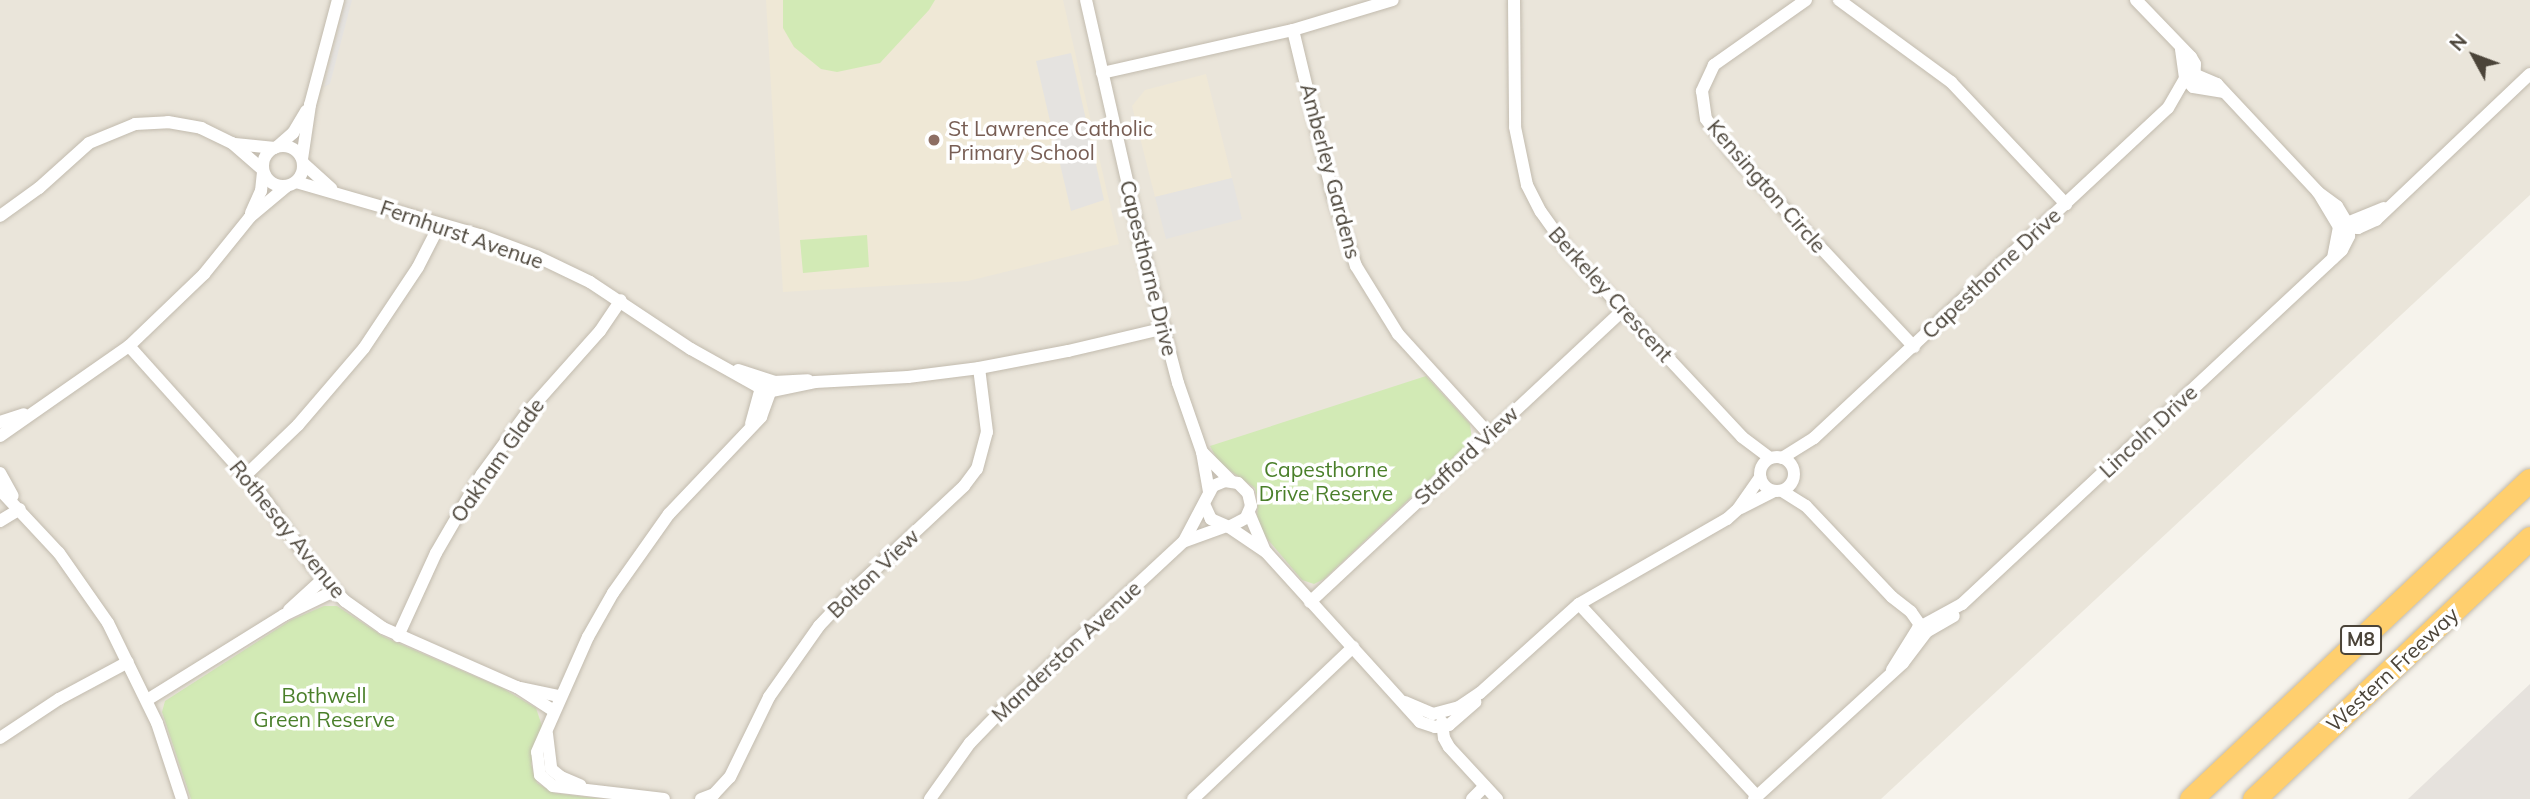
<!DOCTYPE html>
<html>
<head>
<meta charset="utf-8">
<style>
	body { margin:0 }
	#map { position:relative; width:2530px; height:799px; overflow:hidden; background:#f6f3ec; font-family:Mulish,sans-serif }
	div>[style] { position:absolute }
	.residential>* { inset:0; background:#eae5da }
	.industrial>* { inset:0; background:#e6e2dd }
	.education>* { inset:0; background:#efe8d6 }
	.green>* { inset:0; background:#d2eab5 }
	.parking>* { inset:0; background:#e5e3e0 }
	.roads { filter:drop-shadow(0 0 2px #c2bbae) drop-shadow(0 0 2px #c2bbae) }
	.street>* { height:12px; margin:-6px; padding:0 6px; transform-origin:6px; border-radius:6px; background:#fff }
	.street>.ring { margin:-6px; padding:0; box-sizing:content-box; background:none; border:12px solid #fff; border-radius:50% }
	.highway>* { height:23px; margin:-11.5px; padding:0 11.5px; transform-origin:11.5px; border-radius:11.5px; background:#ffcf6e }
	.dots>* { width:19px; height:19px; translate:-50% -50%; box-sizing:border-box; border:4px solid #fff; border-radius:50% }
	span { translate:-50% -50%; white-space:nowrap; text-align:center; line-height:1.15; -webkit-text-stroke:7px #fff; paint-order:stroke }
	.shield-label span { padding:2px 5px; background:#fff; border:2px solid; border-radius:5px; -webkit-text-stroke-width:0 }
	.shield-label { font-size:19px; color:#4b4439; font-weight:700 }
	.education-label { font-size:21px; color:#785e54 }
	.left { translate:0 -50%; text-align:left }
	.street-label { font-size:21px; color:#4b4439 }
	.park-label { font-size:21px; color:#4a7f2a }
	.north { position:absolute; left:2439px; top:21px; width:70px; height:70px; -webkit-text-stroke:5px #fff; paint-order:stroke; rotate:311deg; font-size:19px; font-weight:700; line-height:28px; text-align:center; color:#4b4439 }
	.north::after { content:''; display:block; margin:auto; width:24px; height:32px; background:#4b4439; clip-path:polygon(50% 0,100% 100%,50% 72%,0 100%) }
</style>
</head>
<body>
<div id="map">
	<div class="residential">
		<div style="clip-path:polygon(0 0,2530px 0,2530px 195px,1881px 799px,0 799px)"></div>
	</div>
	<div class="industrial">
		<div style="clip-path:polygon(2530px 684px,2530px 799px,2408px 799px)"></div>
	</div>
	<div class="education">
		<div style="clip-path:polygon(766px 0,1063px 0,1119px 244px,968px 281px,783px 292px)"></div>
		<div style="clip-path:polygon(1206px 74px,1232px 178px,1155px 197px,1132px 106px,1145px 90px)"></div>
	</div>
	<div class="green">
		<div style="clip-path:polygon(783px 0,935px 0,929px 10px,880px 63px,837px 72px,821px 69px,794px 47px,783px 28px)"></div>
		<div style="clip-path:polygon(867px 235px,869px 267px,803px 273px,800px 240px)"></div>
		<div style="clip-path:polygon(1426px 376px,1470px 424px,1472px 440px,1324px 579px,1314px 584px,1302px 580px,1264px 535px,1257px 518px,1258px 501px,1255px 488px,1219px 463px,1210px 446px)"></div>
		<div style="clip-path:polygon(324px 606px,337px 606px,384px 637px,502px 688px,536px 708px,542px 726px,531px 764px,537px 783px,554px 793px,602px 799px,191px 799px,162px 712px,165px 701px,291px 620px)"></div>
	</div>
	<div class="parking">
		<div style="clip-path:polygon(346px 0,352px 0,330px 84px,324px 87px)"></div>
		<div style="clip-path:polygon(1071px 53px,1104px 200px,1071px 211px,1036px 61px)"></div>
		<div style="clip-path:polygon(1232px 178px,1242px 219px,1166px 239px,1155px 197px)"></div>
	</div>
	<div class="roads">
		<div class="street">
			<div style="left:1086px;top:0;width:249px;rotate:77.2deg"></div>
			<div style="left:1141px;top:243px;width:145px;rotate:75.2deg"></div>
			<div style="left:1178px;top:383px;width:73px;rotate:70.8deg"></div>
			<div style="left:1202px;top:452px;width:40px;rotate:80deg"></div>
			<div style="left:1514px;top:0;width:127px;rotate:89.5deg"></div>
			<div style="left:1515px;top:127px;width:59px;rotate:78.3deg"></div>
			<div style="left:1527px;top:185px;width:30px;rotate:63deg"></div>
			<div style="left:1541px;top:212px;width:52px;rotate:54.5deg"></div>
			<div style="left:1571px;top:254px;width:250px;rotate:46.9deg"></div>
			<div style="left:1742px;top:437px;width:35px;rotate:37deg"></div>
			<div style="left:1806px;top:0;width:113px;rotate:144.8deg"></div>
			<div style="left:1714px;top:65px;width:29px;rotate:115deg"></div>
			<div style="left:1702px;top:91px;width:28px;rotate:82deg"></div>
			<div style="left:1706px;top:119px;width:43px;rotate:52.6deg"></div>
			<div style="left:1732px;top:153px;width:266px;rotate:46.8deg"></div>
			<div style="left:1839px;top:0;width:139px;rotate:36.2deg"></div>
			<div style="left:1951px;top:82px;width:168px;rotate:46.7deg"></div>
			<div style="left:2136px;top:0;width:79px;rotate:46deg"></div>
			<div style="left:2191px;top:57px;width:8px;rotate:60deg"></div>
			<div style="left:2195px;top:64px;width:17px;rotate:93deg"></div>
			<div style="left:1293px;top:30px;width:171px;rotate:76.5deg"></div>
			<div style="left:1333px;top:196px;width:74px;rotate:71.8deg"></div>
			<div style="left:1356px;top:266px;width:80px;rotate:58.3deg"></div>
			<div style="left:1398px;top:334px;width:135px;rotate:47.7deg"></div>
			<div style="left:1102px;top:73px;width:196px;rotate:-12.7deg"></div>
			<div style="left:1293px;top:30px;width:104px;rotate:-16.7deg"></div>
			<div style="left:2224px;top:92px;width:31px;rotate:-171deg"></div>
			<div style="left:2193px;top:87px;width:12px;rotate:-132deg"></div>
			<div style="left:2185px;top:78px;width:11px;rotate:-15deg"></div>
			<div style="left:2196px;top:75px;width:23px;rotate:23deg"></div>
			<div style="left:2217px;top:84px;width:148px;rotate:46.9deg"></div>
			<div style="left:2318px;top:192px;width:41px;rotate:59deg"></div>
			<div style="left:2339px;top:227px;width:32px;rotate:101deg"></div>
			<div style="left:235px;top:144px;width:40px;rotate:5.7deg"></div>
			<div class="ring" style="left:263px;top:146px;width:28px;height:28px"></div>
			<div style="left:278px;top:146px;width:20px;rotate:-41deg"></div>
			<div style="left:293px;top:133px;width:26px;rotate:-59deg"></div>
			<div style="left:302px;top:159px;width:55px;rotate:-81.6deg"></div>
			<div style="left:310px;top:105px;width:109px;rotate:-75.1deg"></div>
			<div style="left:303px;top:163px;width:38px;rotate:42deg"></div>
			<div style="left:296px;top:182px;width:191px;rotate:16.1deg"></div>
			<div style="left:480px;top:235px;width:60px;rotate:20.6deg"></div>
			<div style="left:536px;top:256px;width:60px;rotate:25.7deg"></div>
			<div style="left:590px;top:282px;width:121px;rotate:33.6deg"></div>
			<div style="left:691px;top:349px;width:88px;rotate:29.2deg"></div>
			<div style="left:768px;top:392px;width:48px;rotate:-12deg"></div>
			<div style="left:815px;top:382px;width:93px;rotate:-3.1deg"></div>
			<div style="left:908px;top:377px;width:72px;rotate:-7.2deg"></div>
			<div style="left:979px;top:368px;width:91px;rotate:-10.8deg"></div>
			<div style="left:1068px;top:351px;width:100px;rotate:-13.3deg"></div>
			<div style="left:251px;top:213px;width:24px;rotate:-66deg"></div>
			<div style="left:261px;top:191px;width:18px;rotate:-84deg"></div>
			<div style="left:0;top:216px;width:48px;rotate:-35.7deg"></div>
			<div style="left:39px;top:188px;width:67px;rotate:-42deg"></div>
			<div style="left:89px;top:143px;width:50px;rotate:-22.4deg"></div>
			<div style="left:135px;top:124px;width:33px;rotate:-3deg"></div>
			<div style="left:168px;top:122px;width:34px;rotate:10deg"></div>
			<div style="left:201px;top:128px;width:34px;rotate:26deg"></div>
			<div style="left:232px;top:143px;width:40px;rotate:41deg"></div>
			<div style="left:2342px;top:225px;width:45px;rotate:-22deg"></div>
			<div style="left:2342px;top:227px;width:16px;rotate:4deg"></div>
			<div style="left:2358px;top:228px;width:20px;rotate:-24deg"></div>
			<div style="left:2376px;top:220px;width:212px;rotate:-43.5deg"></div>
			<div style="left:129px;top:346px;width:195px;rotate:48.1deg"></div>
			<div style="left:259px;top:491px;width:95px;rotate:54.5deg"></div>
			<div style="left:314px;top:568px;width:45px;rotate:46.8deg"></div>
			<div style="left:345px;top:601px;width:47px;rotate:35.4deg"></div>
			<div style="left:383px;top:628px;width:146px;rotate:23.8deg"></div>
			<div style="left:517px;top:687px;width:44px;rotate:33deg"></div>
			<div style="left:738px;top:370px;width:38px;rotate:18deg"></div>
			<div style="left:774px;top:382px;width:34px;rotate:-3deg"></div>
			<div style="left:0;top:422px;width:25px;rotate:-18deg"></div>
			<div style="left:751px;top:424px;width:41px;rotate:-74.6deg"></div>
			<div style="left:0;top:436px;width:157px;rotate:-34.9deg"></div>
			<div style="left:129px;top:346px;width:104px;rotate:-43.8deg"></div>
			<div style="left:204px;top:274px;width:73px;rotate:-51.1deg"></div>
			<div style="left:250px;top:217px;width:48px;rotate:-40deg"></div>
			<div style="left:1202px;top:452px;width:41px;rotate:45deg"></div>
			<div class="ring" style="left:1760px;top:457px;width:22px;height:22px"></div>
			<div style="left:1782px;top:458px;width:38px;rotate:-32deg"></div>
			<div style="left:1814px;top:438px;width:484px;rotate:-43deg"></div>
			<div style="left:2168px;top:108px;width:34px;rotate:-60deg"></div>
			<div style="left:2185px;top:78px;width:29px;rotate:-98deg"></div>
			<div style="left:0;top:473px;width:26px;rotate:61deg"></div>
			<div style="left:246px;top:475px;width:72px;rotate:-43.9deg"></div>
			<div style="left:298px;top:425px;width:101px;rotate:-49.4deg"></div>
			<div style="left:364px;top:348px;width:97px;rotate:-56.3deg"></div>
			<div style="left:418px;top:267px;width:48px;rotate:-62.9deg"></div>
			<div style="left:0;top:490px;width:86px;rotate:46.9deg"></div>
			<div style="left:59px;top:553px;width:85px;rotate:55deg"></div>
			<div style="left:108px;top:623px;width:111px;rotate:63.9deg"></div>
			<div style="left:157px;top:723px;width:80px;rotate:71.8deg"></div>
			<div style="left:1782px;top:491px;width:28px;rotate:32deg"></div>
			<div style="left:1806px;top:506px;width:125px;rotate:46.6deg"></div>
			<div style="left:1892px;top:597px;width:24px;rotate:38deg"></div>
			<div style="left:1911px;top:612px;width:24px;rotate:55deg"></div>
			<div style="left:1741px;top:508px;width:37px;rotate:-27deg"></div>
			<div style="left:1249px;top:513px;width:41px;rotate:67.2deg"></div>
			<div style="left:0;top:521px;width:23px;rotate:-31deg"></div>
			<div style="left:1229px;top:527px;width:45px;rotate:34deg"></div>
			<div style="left:1266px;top:552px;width:229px;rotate:47.8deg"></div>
			<div style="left:1420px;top:722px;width:16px;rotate:18deg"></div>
			<div style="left:1435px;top:727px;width:14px;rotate:-8deg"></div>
			<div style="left:1449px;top:725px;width:35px;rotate:-41deg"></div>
			<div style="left:1185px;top:541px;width:41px;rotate:-19.7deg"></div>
			<div style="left:1310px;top:602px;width:428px;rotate:-43deg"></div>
			<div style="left:1579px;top:604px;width:262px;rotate:47.2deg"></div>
			<div style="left:289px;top:610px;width:46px;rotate:-42.4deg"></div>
			<div style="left:398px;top:636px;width:91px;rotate:-65.4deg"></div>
			<div style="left:436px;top:553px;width:91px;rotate:-59.8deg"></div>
			<div style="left:482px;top:474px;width:74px;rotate:-53.7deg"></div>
			<div style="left:526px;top:414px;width:111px;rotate:-48.3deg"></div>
			<div style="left:600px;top:331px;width:37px;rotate:-56deg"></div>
			<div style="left:1892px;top:670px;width:49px;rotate:-58.2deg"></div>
			<div style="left:1918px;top:628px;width:50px;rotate:-28.6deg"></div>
			<div style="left:1962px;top:604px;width:519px;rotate:-42.97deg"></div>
			<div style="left:2342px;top:250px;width:16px;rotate:-63deg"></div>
			<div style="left:2349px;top:236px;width:10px;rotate:-90deg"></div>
			<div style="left:2349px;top:226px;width:23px;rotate:-121deg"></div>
			<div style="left:2337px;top:206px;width:24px;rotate:-144deg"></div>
			<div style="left:521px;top:688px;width:40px;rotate:12deg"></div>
			<div style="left:147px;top:700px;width:161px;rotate:-31.8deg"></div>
			<div style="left:284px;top:615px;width:55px;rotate:-25.6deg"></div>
			<div style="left:1405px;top:702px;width:30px;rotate:23deg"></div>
			<div style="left:1433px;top:714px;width:27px;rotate:-15deg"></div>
			<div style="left:1459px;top:707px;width:25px;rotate:-34deg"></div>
			<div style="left:1480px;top:693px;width:133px;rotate:-42deg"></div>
			<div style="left:1579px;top:604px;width:171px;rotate:-29.9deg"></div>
			<div style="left:1727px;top:519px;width:15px;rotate:-42deg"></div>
			<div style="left:1738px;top:509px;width:39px;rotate:-55deg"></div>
			<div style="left:1442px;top:722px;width:16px;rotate:83deg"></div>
			<div style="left:1444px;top:738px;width:10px;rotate:61deg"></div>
			<div style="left:1449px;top:747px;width:71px;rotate:47.3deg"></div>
			<div style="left:547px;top:734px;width:35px;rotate:83deg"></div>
			<div style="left:551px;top:769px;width:13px;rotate:39deg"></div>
			<div style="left:561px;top:777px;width:21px;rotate:23deg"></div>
			<div style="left:0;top:738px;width:71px;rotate:-33.5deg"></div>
			<div style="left:59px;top:699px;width:78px;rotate:-28.2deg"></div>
			<div style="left:664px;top:799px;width:112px;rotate:-173.3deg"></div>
			<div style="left:553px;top:786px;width:17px;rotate:-140deg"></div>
			<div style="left:540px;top:775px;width:23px;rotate:-97deg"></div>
			<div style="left:537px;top:752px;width:126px;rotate:-66.1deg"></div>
			<div style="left:588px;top:637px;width:51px;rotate:-60.4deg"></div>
			<div style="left:613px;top:593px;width:97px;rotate:-54.7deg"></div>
			<div style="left:669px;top:514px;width:134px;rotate:-46.5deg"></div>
			<div style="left:761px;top:417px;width:37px;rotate:-70deg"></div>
			<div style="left:701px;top:799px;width:14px;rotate:-21deg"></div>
			<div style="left:714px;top:794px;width:23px;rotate:-47deg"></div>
			<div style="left:730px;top:777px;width:89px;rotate:-64deg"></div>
			<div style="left:769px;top:697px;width:87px;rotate:-54.8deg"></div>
			<div style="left:819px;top:626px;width:50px;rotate:-46.6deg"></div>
			<div style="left:853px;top:590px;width:152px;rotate:-43.1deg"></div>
			<div style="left:964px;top:486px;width:21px;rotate:-53deg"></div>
			<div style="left:977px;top:469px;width:38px;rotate:-75deg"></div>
			<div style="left:987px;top:432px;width:64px;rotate:-97.1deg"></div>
			<div style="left:930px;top:799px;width:69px;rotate:-54.5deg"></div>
			<div style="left:970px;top:743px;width:43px;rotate:-45.9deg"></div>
			<div style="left:1000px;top:712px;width:251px;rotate:-42.9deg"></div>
			<div style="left:1184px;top:541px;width:62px;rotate:-62.2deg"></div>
			<div style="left:1213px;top:486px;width:13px;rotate:-23deg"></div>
			<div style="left:1225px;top:481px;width:13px;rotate:9deg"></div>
			<div style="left:1238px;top:483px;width:14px;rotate:45deg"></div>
			<div style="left:1248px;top:493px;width:13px;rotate:77deg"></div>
			<div style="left:1251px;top:506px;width:13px;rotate:113deg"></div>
			<div style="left:1246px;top:518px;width:19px;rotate:152deg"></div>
			<div style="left:1229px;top:527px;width:20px;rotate:-156deg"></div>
			<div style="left:1211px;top:519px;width:14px;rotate:-115deg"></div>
			<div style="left:1193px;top:799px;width:221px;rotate:-43.5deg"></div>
			<div style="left:1472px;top:799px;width:18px;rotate:-45deg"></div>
			<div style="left:1754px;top:799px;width:202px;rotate:-42.4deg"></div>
			<div style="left:1903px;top:663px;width:39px;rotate:-53deg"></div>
			<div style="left:1926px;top:632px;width:32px;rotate:-30deg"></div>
		</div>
		<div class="highway">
			<div style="left:2191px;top:799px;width:465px;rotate:-43.3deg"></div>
			<div style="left:2254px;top:799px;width:380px;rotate:-43.4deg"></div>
		</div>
	</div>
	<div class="dots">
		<div style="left:934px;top:140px;background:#8d6e63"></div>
	</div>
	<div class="shield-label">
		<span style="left:2361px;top:640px">M8</span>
	</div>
	<div class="education-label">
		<span class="left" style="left:948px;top:140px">St Lawrence Catholic<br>Primary School</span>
	</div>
	<div class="street-label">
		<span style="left:1331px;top:171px;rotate:75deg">Amberley Gardens</span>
		<span style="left:1767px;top:186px;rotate:49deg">Kensington Circle</span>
		<span style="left:462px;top:234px;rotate:19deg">Fernhurst Avenue</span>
		<span style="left:1149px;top:268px;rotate:76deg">Capesthorne Drive</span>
		<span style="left:1991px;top:273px;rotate:-43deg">Capesthorne Drive</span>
		<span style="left:1611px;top:294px;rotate:48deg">Berkeley Crescent</span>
		<span style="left:2148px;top:431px;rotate:-43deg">Lincoln Drive</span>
		<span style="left:1466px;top:455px;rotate:-43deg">Stafford View</span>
		<span style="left:497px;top:460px;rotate:-55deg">Oakham Glade</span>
		<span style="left:288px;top:529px;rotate:51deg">Rothesay Avenue</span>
		<span style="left:873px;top:573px;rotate:-44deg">Bolton View</span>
		<span style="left:1066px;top:651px;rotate:-43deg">Manderston Avenue</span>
		<span style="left:2392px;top:669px;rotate:-43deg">Western Freeway</span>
	</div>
	<div class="park-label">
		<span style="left:1326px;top:481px">Capesthorne<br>Drive Reserve</span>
		<span style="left:324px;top:707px">Bothwell<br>Green Reserve</span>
	</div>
	<div class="north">N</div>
</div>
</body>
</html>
